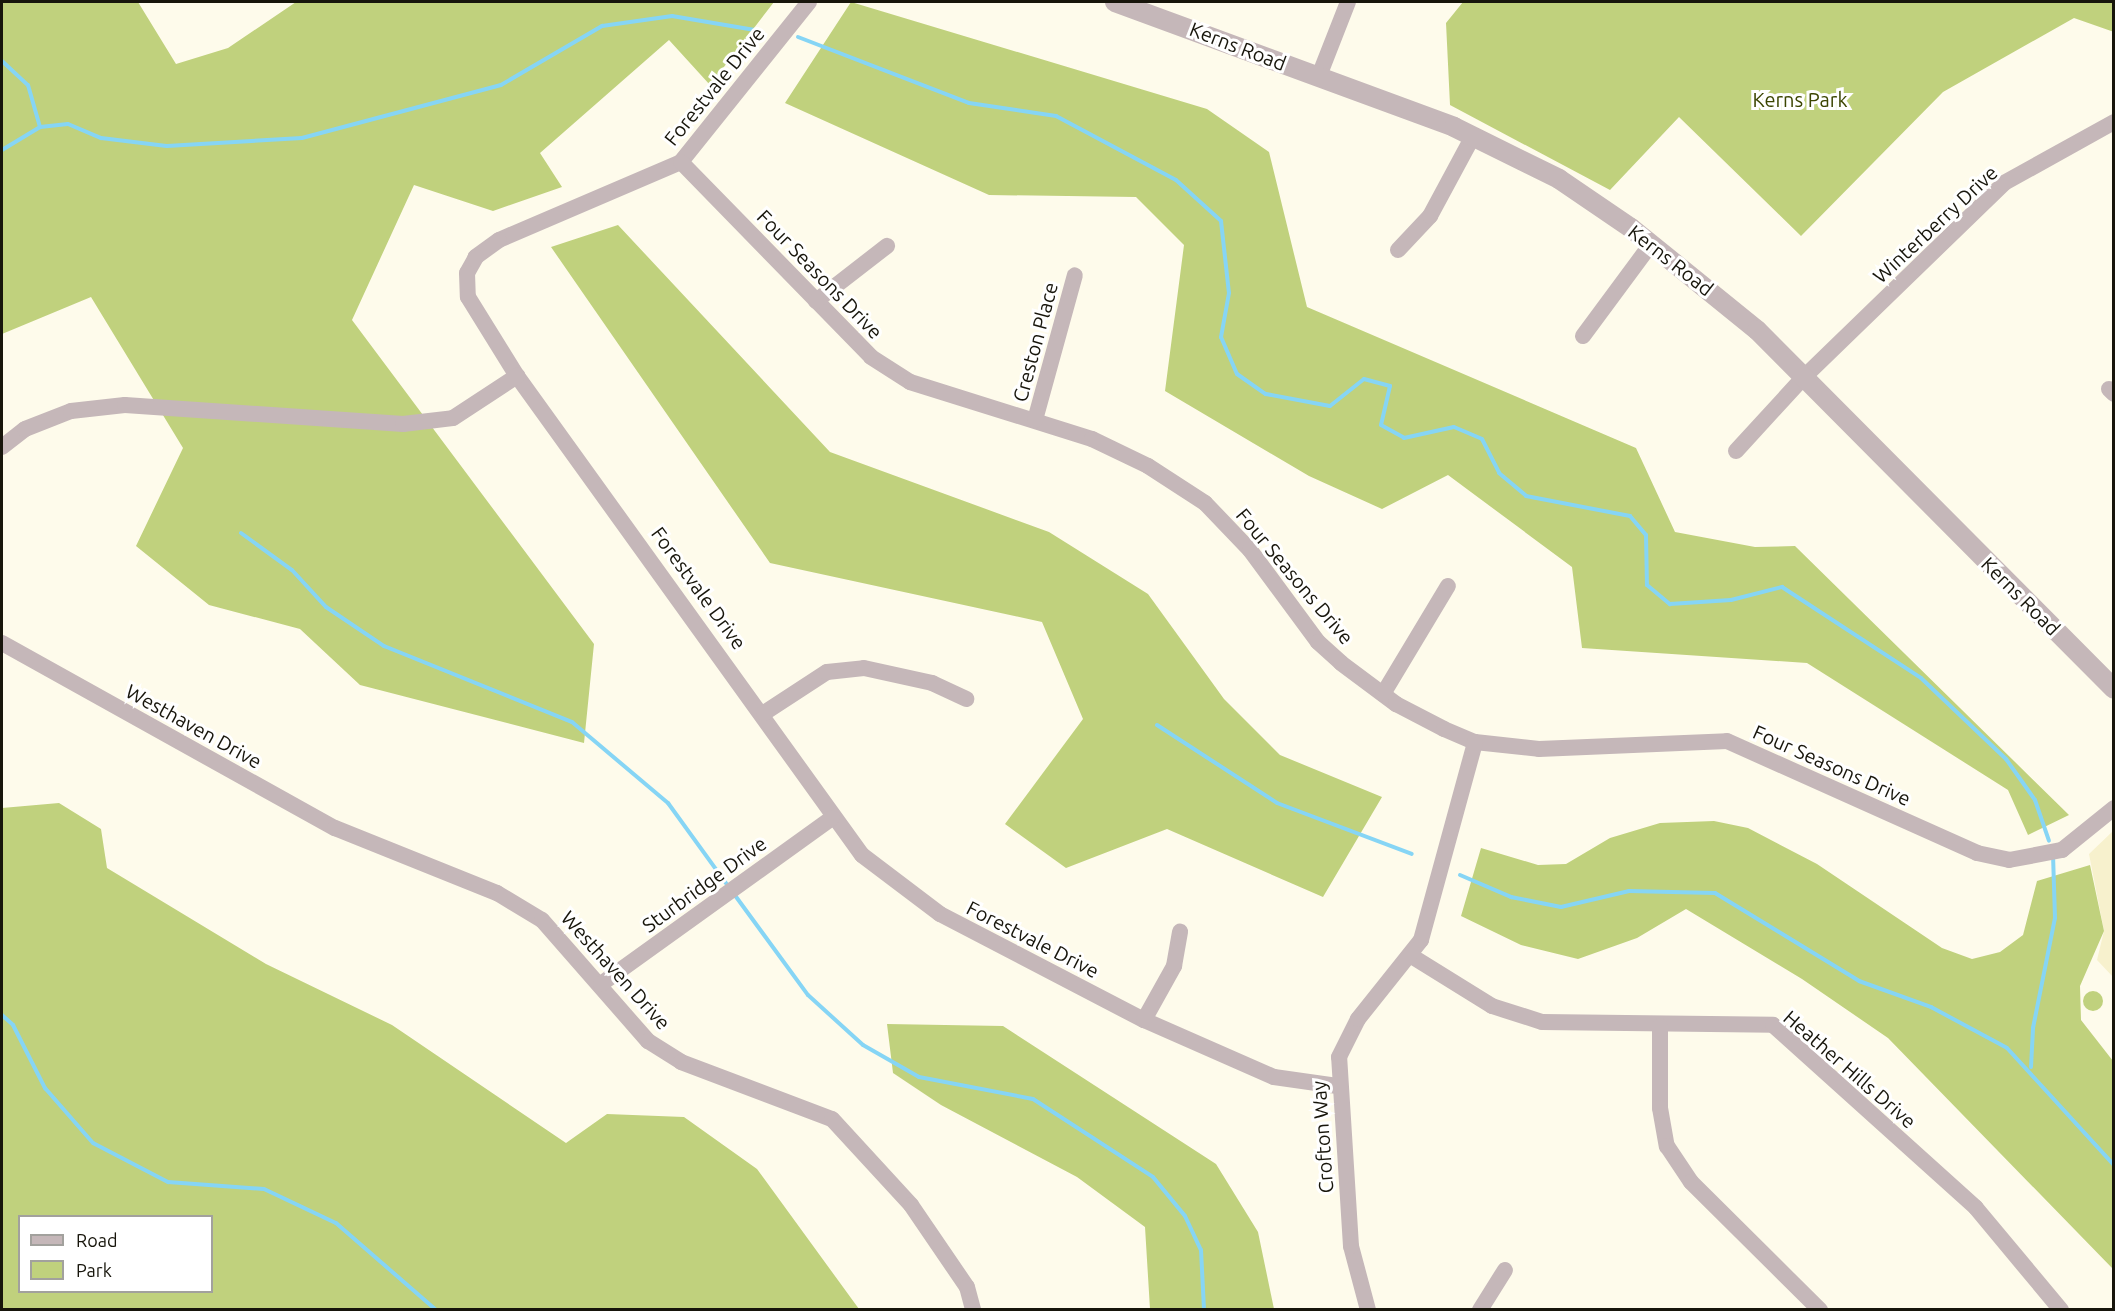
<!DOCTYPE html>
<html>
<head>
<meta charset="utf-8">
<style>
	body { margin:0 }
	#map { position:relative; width:2115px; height:1311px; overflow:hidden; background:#fefbeb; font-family:Ubuntu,sans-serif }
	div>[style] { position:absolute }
	.built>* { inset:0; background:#f7f1cd }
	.green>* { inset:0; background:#c0d17d }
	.round { border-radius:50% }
	.stream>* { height:4px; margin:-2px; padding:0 2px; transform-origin:2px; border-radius:2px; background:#86d5f5 }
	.minor>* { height:16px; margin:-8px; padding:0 8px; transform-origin:8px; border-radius:8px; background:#c5b7b9 }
	.tertiary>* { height:20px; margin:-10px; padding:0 10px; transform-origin:10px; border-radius:10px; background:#c5b7b9 }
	span { translate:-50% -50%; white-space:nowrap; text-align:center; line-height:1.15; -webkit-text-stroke:6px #fff; paint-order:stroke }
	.street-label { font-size:20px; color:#17150b }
	.park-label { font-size:20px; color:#3b4501 }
	.frame { position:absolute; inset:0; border:3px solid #17150b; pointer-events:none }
	.legend { position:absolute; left:18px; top:1215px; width:195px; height:78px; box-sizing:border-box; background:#fff; border:2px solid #a2a19d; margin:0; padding:8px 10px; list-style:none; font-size:18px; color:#17150b }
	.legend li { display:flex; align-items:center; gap:12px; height:30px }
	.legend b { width:30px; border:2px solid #a2a19d }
</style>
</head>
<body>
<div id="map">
	<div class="built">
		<div style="clip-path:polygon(2113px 831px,2113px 977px,2097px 960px,2104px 931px,2089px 854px)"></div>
	</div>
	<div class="green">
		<div style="clip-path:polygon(2px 2px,138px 2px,176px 64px,228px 48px,296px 2px,774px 2px,710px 85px,669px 40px,540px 153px,562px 187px,493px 211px,414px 185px,352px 320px,594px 644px,584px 743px,360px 685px,300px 629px,209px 605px,136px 546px,183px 448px,91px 297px,2px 334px)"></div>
		<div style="clip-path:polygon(851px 2px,1207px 109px,1269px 152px,1307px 307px,1636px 448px,1675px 532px,1755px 547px,1795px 546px,2069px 815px,2028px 835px,2008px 790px,1807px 663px,1582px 648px,1572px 567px,1448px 475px,1382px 509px,1309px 476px,1165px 391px,1184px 245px,1136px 197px,989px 195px,785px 103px)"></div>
		<div style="clip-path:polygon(1463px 2px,2113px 2px,2114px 32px,2074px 18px,1943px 92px,1801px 236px,1679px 117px,1610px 190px,1450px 105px,1446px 23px)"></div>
		<div style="clip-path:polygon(618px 225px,830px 452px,1049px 532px,1148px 594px,1224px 699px,1280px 755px,1382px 797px,1323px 897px,1167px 829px,1066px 868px,1005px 824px,1083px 719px,1042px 622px,770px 563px,551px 247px)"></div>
		<div style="clip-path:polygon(evenodd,59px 803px,101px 829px,107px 868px,266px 964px,392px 1025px,566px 1143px,607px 1114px,684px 1117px,757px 1169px,859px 1309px,2px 1309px,2px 808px,59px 803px,20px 1216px,212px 1216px,212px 1292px,20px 1292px,20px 1216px)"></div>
		<div style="clip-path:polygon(1714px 821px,1748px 828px,1817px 864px,1942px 948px,1972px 959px,2000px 952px,2023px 935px,2037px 881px,2090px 865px,2104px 931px,2080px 986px,2081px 1020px,2113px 1061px,2113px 1269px,1888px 1038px,1802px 979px,1686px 909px,1637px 938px,1578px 959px,1521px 945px,1461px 916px,1481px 848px,1538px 865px,1566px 864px,1610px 838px,1660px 823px)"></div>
		<div class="round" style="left:2083px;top:991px;width:20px;height:20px"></div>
		<div style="clip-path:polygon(887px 1024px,1003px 1026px,1216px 1164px,1258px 1232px,1274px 1309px,1150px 1309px,1145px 1227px,1077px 1177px,941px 1105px,893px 1073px)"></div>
	</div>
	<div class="stream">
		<div style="left:798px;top:37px;width:183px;rotate:21.1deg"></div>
		<div style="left:969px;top:103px;width:88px;rotate:8.5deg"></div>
		<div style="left:1056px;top:116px;width:136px;rotate:28.1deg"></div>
		<div style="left:1176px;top:180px;width:61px;rotate:42.3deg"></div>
		<div style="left:1221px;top:221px;width:72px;rotate:83.7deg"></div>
		<div style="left:1229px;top:293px;width:45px;rotate:100.3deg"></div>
		<div style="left:1221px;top:337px;width:40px;rotate:66.6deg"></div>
		<div style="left:1237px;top:374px;width:35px;rotate:35deg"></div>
		<div style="left:1266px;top:394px;width:65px;rotate:10.6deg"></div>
		<div style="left:1330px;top:406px;width:43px;rotate:-38.5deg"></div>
		<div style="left:1364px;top:379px;width:27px;rotate:15deg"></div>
		<div style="left:1390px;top:386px;width:40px;rotate:103deg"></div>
		<div style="left:1381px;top:425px;width:26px;rotate:29deg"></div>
		<div style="left:1404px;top:438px;width:51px;rotate:-12.4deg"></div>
		<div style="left:1454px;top:427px;width:30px;rotate:23deg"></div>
		<div style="left:1482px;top:439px;width:38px;rotate:63deg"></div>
		<div style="left:1499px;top:473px;width:35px;rotate:40deg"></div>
		<div style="left:1526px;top:496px;width:106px;rotate:10.9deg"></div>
		<div style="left:1630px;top:516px;width:25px;rotate:50deg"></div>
		<div style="left:1646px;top:535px;width:50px;rotate:88.9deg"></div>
		<div style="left:1647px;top:585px;width:30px;rotate:40deg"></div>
		<div style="left:1670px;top:604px;width:61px;rotate:-3.8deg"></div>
		<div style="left:1731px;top:600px;width:53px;rotate:-14.3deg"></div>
		<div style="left:1782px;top:587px;width:166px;rotate:33.2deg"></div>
		<div style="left:1921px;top:678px;width:117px;rotate:43.6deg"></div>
		<div style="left:2006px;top:759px;width:50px;rotate:54.7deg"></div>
		<div style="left:2035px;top:800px;width:43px;rotate:71.1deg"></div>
		<div style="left:2px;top:61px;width:35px;rotate:43deg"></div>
		<div style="left:28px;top:85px;width:44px;rotate:74.1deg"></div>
		<div style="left:2px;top:150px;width:44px;rotate:-31.2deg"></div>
		<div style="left:40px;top:127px;width:28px;rotate:-6deg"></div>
		<div style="left:68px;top:124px;width:36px;rotate:23deg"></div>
		<div style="left:101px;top:138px;width:66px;rotate:6.9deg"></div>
		<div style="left:167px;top:146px;width:135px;rotate:-3.4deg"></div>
		<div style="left:302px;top:138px;width:206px;rotate:-14.9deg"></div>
		<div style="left:501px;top:85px;width:117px;rotate:-30.3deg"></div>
		<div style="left:602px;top:26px;width:71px;rotate:-8.1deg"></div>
		<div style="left:672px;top:16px;width:84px;rotate:9.6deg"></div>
		<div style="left:241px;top:533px;width:63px;rotate:36deg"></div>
		<div style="left:292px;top:570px;width:50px;rotate:47.4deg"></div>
		<div style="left:326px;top:607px;width:70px;rotate:33.9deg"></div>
		<div style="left:384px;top:646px;width:203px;rotate:22deg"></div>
		<div style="left:572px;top:722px;width:126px;rotate:40.2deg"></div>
		<div style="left:668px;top:803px;width:102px;rotate:54.1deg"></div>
		<div style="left:1157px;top:725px;width:143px;rotate:33deg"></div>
		<div style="left:1277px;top:803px;width:144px;rotate:20.7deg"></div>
		<div style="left:1460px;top:875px;width:56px;rotate:23.3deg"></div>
		<div style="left:1511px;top:897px;width:51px;rotate:11.3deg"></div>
		<div style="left:1561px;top:907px;width:70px;rotate:-13.2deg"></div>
		<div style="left:1629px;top:891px;width:86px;rotate:1.3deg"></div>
		<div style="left:1715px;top:893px;width:169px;rotate:31.4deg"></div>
		<div style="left:1859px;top:981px;width:77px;rotate:19.9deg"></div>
		<div style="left:1931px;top:1007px;width:86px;rotate:28.3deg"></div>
		<div style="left:2007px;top:1048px;width:159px;rotate:47.6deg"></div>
		<div style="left:734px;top:894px;width:125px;rotate:53.8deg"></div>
		<div style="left:808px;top:995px;width:74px;rotate:42.3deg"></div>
		<div style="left:863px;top:1045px;width:64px;rotate:29.7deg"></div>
		<div style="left:919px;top:1077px;width:116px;rotate:10.9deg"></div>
		<div style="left:1033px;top:1099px;width:143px;rotate:33deg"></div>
		<div style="left:1153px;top:1177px;width:50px;rotate:50.6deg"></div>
		<div style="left:1185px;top:1216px;width:38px;rotate:65deg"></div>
		<div style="left:1201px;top:1250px;width:60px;rotate:87.1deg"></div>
		<div style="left:2px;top:1015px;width:15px;rotate:42deg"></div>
		<div style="left:13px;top:1025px;width:71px;rotate:63.1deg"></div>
		<div style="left:45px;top:1088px;width:73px;rotate:48.9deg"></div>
		<div style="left:93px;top:1143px;width:85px;rotate:27.5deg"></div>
		<div style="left:168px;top:1182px;width:96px;rotate:4.2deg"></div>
		<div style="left:264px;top:1189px;width:80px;rotate:25.3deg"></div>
		<div style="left:336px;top:1223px;width:133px;rotate:41deg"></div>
		<div style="left:2031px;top:1067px;width:39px;rotate:-87deg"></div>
		<div style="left:2033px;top:1028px;width:112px;rotate:-78.7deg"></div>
		<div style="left:2055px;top:918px;width:63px;rotate:-91.8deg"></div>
	</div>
	<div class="minor">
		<div style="left:809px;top:2px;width:205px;rotate:128.7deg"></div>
		<div style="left:681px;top:162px;width:198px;rotate:156.8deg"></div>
		<div style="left:499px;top:240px;width:29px;rotate:144deg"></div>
		<div style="left:476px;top:257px;width:18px;rotate:119deg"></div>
		<div style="left:467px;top:273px;width:24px;rotate:88deg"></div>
		<div style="left:468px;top:297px;width:93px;rotate:58.2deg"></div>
		<div style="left:517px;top:376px;width:590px;rotate:54.24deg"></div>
		<div style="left:862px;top:855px;width:98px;rotate:37.1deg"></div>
		<div style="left:940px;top:914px;width:230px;rotate:27.5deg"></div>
		<div style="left:1144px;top:1020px;width:142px;rotate:23.7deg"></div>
		<div style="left:1274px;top:1077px;width:64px;rotate:8.1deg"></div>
		<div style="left:1319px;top:76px;width:79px;rotate:-68.6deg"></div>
		<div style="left:681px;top:162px;width:272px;rotate:45.7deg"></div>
		<div style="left:871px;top:357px;width:46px;rotate:32.7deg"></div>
		<div style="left:910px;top:382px;width:191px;rotate:17.4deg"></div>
		<div style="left:1092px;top:439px;width:62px;rotate:25.7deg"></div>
		<div style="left:1148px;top:466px;width:68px;rotate:33deg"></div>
		<div style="left:1205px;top:503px;width:65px;rotate:46.2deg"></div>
		<div style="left:1250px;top:550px;width:114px;rotate:53.5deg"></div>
		<div style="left:1318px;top:642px;width:31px;rotate:42deg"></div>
		<div style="left:1341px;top:663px;width:69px;rotate:36.7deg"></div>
		<div style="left:1396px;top:704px;width:54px;rotate:27.5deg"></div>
		<div style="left:1444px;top:729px;width:34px;rotate:23deg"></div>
		<div style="left:1475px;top:742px;width:64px;rotate:6.2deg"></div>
		<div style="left:1539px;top:749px;width:188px;rotate:-2.4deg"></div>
		<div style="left:1727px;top:741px;width:274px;rotate:24.1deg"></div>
		<div style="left:1977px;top:853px;width:33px;rotate:12deg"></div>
		<div style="left:2009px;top:860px;width:54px;rotate:-10.7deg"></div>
		<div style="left:2062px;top:850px;width:67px;rotate:-38.9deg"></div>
		<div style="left:1398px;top:250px;width:47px;rotate:-46.7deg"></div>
		<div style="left:1430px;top:216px;width:91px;rotate:-61.7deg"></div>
		<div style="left:816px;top:301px;width:90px;rotate:-37.8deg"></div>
		<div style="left:1583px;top:336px;width:114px;rotate:-53.5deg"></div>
		<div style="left:2109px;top:389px;width:7px;rotate:45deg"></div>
		<div style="left:1035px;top:420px;width:150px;rotate:-74.6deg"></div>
		<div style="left:2px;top:447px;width:29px;rotate:-38deg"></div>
		<div style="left:25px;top:429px;width:49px;rotate:-21.4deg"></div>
		<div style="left:71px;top:411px;width:54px;rotate:-6.3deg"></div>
		<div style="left:125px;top:405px;width:279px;rotate:3.9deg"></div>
		<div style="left:403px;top:424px;width:50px;rotate:-6.8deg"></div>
		<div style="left:453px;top:418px;width:77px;rotate:-33.3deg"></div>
		<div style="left:1736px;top:451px;width:98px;rotate:-47.5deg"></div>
		<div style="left:1802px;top:379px;width:281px;rotate:-44.1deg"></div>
		<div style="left:2004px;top:183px;width:126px;rotate:-29deg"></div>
		<div style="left:2px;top:643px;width:381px;rotate:29.1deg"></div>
		<div style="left:335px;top:828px;width:175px;rotate:21.9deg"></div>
		<div style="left:497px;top:893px;width:52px;rotate:31deg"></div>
		<div style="left:542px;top:920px;width:161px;rotate:48.8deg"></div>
		<div style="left:648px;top:1041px;width:39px;rotate:32deg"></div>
		<div style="left:681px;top:1062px;width:161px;rotate:20.7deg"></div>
		<div style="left:832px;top:1119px;width:117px;rotate:47.4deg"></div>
		<div style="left:911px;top:1205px;width:99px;rotate:55.7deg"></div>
		<div style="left:967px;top:1287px;width:24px;rotate:75deg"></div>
		<div style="left:1383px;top:694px;width:126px;rotate:-59deg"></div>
		<div style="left:764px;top:713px;width:75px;rotate:-33.1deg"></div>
		<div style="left:827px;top:672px;width:37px;rotate:-6deg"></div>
		<div style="left:864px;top:668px;width:70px;rotate:12.4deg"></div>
		<div style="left:932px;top:683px;width:38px;rotate:25deg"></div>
		<div style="left:1413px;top:957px;width:93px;rotate:31.8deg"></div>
		<div style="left:1492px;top:1006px;width:52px;rotate:17.7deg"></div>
		<div style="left:1542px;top:1022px;width:231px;rotate:0.7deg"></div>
		<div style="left:1773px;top:1025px;width:273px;rotate:42deg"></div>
		<div style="left:1976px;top:1208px;width:133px;rotate:50.2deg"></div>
		<div style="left:601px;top:984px;width:284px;rotate:-35.7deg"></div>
		<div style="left:1144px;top:1020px;width:62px;rotate:-60.9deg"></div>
		<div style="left:1174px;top:966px;width:35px;rotate:-80deg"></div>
		<div style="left:1660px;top:1026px;width:82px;rotate:90deg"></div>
		<div style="left:1660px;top:1108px;width:39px;rotate:80deg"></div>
		<div style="left:1667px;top:1146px;width:43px;rotate:56.3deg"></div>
		<div style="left:1691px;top:1182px;width:182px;rotate:44.8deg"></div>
		<div style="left:1368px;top:1310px;width:66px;rotate:-104.9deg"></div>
		<div style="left:1351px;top:1246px;width:189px;rotate:-93.6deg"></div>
		<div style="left:1339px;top:1057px;width:42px;rotate:-63.4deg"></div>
		<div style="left:1358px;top:1019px;width:101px;rotate:-51.4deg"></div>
		<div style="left:1421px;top:940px;width:205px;rotate:-74.7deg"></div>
		<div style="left:1480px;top:1310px;width:47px;rotate:-58deg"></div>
	</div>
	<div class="tertiary">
		<div style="left:1115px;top:2px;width:361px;rotate:20.2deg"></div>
		<div style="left:1454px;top:127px;width:117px;rotate:26.3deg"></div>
		<div style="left:1559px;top:179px;width:87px;rotate:34.2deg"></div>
		<div style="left:1631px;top:228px;width:162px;rotate:39deg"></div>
		<div style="left:1757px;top:330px;width:506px;rotate:45.16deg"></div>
	</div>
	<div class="street-label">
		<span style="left:1238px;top:46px;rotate:21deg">Kerns Road</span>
		<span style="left:714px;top:86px;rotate:-51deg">Forestvale Drive</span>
		<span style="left:1935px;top:224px;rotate:-43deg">Winterberry Drive</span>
		<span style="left:1671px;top:260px;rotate:38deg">Kerns Road</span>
		<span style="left:820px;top:274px;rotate:46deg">Four Seasons Drive</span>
		<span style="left:1035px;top:342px;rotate:-75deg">Creston Place</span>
		<span style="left:1295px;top:576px;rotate:50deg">Four Seasons Drive</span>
		<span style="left:699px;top:588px;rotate:54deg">Forestvale Drive</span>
		<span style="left:2021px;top:596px;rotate:45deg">Kerns Road</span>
		<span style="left:194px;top:726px;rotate:29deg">Westhaven Drive</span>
		<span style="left:1832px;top:765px;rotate:24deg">Four Seasons Drive</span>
		<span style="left:704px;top:884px;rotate:-36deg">Sturbridge Drive</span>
		<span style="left:1033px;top:939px;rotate:27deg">Forestvale Drive</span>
		<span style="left:616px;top:970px;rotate:48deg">Westhaven Drive</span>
		<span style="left:1850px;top:1069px;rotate:41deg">Heather Hills Drive</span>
		<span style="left:1322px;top:1137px;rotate:-94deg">Crofton Way</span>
	</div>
	<div class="park-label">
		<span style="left:1800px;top:99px">Kerns Park</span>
	</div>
	<div class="frame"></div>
	<ul class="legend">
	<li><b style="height:8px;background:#c5b7b9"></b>Road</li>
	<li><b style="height:16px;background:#c0d17d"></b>Park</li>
	</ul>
</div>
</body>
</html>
